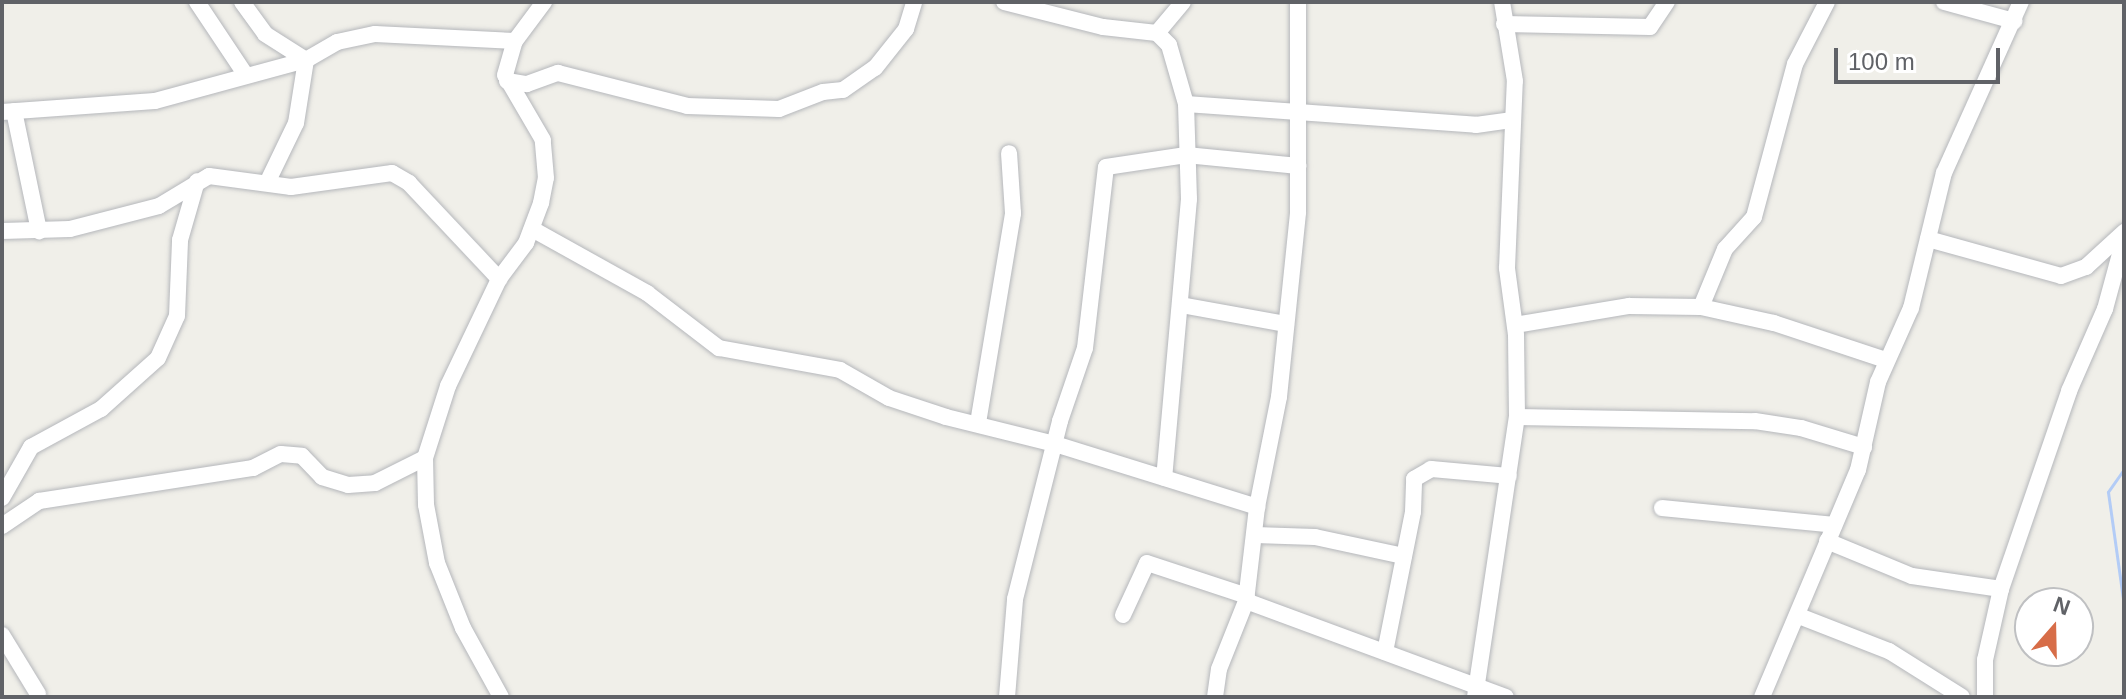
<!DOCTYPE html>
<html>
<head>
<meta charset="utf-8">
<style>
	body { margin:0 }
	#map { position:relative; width:2126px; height:699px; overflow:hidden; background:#f0efe9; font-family:Helvetica,sans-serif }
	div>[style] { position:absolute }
	.stream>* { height:3px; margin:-1.5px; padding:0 1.5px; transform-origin:1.5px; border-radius:1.5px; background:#b3ccf6 }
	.roads { filter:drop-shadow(0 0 2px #b5b7bb) drop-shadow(0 0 2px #b5b7bb) }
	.minor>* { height:16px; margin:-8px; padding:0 8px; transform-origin:8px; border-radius:8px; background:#fff }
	span { translate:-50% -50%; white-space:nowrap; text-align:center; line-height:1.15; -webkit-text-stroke:6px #fff; paint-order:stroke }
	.frame { position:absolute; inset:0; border:4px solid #606267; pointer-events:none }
	.north { position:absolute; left:2014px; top:587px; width:80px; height:80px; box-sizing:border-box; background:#fff; border:2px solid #bfc0c2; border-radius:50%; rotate:20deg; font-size:22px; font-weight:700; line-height:32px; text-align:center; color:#606267 }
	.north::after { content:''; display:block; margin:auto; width:28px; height:36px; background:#d76d48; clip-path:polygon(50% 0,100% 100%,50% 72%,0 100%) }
	.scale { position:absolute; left:1834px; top:48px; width:166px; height:36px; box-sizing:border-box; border:4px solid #606267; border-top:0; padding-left:10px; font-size:24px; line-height:28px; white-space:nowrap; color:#606267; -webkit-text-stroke:6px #fff; paint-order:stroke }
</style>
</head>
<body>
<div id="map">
	<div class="stream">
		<div style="left:2124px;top:469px;width:28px;rotate:125deg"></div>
		<div style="left:2108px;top:492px;width:115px;rotate:82deg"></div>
	</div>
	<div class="roads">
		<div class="minor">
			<div style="left:197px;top:2px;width:87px;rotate:56.3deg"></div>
			<div style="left:242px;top:2px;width:39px;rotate:54deg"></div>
			<div style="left:265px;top:34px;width:49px;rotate:32.4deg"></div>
			<div style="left:306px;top:60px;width:64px;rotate:99deg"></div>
			<div style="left:296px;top:123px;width:64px;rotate:115.8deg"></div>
			<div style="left:1004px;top:2px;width:102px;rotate:14.2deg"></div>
			<div style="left:1103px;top:27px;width:54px;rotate:6.3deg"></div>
			<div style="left:1157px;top:33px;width:17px;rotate:45deg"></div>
			<div style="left:1169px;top:45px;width:61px;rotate:73.9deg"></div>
			<div style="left:1186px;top:104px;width:95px;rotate:88.2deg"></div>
			<div style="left:1189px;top:199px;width:280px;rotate:95.1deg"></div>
			<div style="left:1944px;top:2px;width:73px;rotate:15.2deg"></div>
			<div style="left:1504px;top:24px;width:146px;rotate:1.2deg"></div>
			<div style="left:1650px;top:27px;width:30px;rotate:-56deg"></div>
			<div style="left:1157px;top:33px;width:40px;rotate:-50deg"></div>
			<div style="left:507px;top:81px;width:20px;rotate:9deg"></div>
			<div style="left:527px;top:84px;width:33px;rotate:-20deg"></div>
			<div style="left:558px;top:73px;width:133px;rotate:14.3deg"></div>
			<div style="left:687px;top:106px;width:92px;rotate:1.9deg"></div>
			<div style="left:779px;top:109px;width:47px;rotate:-21.1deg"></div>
			<div style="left:823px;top:92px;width:20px;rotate:-6deg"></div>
			<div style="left:843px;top:90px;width:39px;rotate:-35deg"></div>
			<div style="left:875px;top:68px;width:50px;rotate:-51.5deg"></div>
			<div style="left:906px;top:29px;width:28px;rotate:-73deg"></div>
			<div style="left:1186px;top:104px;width:291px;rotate:4.1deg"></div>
			<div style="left:1476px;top:125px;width:37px;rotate:-8deg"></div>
			<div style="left:14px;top:111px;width:123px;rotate:78.2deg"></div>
			<div style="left:2px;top:112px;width:153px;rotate:-4.1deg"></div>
			<div style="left:155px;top:101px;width:156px;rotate:-15.2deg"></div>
			<div style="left:306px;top:60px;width:36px;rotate:-30deg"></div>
			<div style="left:337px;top:42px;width:39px;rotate:-12deg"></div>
			<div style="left:375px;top:34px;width:140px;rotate:2.9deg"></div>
			<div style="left:532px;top:229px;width:132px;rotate:29.1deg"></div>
			<div style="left:647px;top:293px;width:91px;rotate:37.4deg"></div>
			<div style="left:719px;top:348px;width:123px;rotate:10.3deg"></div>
			<div style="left:840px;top:370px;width:56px;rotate:29.7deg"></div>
			<div style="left:889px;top:398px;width:60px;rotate:18.4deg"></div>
			<div style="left:946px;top:417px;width:112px;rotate:13.9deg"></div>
			<div style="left:1055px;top:444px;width:212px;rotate:17.3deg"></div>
			<div style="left:2px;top:231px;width:68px;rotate:-1.7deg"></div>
			<div style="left:70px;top:229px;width:92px;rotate:-14.5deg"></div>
			<div style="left:159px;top:206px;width:58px;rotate:-31deg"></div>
			<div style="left:209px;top:176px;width:83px;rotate:7.6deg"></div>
			<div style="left:291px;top:187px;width:102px;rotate:-7.9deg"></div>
			<div style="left:392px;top:173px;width:20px;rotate:30deg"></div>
			<div style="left:409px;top:183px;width:132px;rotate:46.8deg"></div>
			<div style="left:1928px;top:239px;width:138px;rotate:15.5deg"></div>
			<div style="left:2061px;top:276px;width:27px;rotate:-20deg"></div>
			<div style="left:2086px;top:267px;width:52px;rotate:-42.6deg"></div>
			<div style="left:1181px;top:305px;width:107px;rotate:10.3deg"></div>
			<div style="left:1701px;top:307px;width:63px;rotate:-67.5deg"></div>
			<div style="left:1725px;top:249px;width:43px;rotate:-47.8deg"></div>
			<div style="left:1754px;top:217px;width:158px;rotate:-75deg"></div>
			<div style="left:1795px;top:64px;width:70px;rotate:-62.7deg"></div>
			<div style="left:1515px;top:325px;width:116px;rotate:-9.5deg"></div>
			<div style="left:1629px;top:306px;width:72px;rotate:0.8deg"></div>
			<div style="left:1701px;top:307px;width:75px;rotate:12.4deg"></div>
			<div style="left:1774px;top:323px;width:118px;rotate:18.3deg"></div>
			<div style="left:1517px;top:417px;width:238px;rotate:1deg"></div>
			<div style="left:1755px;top:421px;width:47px;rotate:8.7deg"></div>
			<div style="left:1801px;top:428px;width:66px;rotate:16.8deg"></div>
			<div style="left:978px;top:423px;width:213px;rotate:-80.5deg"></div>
			<div style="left:1013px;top:213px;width:60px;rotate:-93.8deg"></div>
			<div style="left:2px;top:498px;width:59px;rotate:-60.4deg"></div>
			<div style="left:31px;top:447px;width:80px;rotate:-28.5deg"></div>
			<div style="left:101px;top:409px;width:76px;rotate:-41.8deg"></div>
			<div style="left:158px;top:358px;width:46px;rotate:-65.7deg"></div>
			<div style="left:177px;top:316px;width:76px;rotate:-87.7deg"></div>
			<div style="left:180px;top:240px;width:61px;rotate:-73.9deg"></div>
			<div style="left:1662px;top:508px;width:173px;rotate:5.6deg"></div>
			<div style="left:2px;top:526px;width:45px;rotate:-34deg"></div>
			<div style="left:39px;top:501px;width:217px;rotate:-8.8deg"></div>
			<div style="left:253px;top:468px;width:31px;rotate:-27deg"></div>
			<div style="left:281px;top:454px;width:21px;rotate:5deg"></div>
			<div style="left:302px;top:456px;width:29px;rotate:46deg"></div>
			<div style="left:322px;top:477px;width:27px;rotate:17deg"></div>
			<div style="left:348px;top:485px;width:27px;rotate:-4deg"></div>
			<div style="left:375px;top:483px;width:56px;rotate:-26.6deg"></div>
			<div style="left:1255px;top:535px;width:60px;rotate:1.9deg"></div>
			<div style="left:1315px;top:537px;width:91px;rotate:12.1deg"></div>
			<div style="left:1827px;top:541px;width:92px;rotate:22.4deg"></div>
			<div style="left:1912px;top:576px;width:90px;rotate:8.3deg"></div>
			<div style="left:1246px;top:601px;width:277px;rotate:20.3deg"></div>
			<div style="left:1123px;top:615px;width:57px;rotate:-65.2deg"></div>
			<div style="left:1147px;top:563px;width:105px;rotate:18.3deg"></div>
			<div style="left:1799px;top:616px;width:97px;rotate:21.3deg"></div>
			<div style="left:1889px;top:651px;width:86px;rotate:32.2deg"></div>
			<div style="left:2px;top:635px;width:69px;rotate:58.6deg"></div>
			<div style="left:1385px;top:652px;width:143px;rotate:-78.7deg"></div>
			<div style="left:1413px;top:512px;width:33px;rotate:-88deg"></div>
			<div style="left:1414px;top:479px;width:20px;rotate:-30deg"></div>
			<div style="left:1431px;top:469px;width:78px;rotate:5.1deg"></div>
			<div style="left:501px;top:697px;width:79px;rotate:-118.8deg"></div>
			<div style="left:463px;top:628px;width:70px;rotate:-111.8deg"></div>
			<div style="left:437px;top:563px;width:59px;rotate:-100.7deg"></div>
			<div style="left:426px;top:505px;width:47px;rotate:-91.2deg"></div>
			<div style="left:425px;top:458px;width:76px;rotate:-72.3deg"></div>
			<div style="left:448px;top:386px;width:119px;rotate:-64.5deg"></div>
			<div style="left:499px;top:279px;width:45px;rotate:-53.1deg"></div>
			<div style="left:526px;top:243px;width:43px;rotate:-69.4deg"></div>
			<div style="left:541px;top:203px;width:25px;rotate:-79deg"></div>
			<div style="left:546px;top:178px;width:38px;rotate:-95deg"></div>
			<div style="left:543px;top:140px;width:75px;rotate:-120.3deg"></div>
			<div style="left:505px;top:75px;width:35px;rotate:-74deg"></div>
			<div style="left:515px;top:41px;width:49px;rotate:-53.4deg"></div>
			<div style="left:1007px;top:697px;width:98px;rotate:-85.3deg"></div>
			<div style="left:1015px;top:599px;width:184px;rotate:-75.8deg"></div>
			<div style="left:1060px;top:421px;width:77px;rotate:-71.1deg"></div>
			<div style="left:1085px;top:348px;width:182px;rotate:-83.4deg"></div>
			<div style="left:1106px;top:167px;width:81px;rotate:-8.5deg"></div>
			<div style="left:1186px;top:155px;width:113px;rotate:5.6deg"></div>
			<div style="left:1215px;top:697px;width:28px;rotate:-82deg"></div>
			<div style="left:1219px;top:669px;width:73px;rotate:-68.3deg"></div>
			<div style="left:1246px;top:601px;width:95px;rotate:-83.3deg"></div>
			<div style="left:1257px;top:507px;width:112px;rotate:-78.7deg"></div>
			<div style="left:1279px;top:397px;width:186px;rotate:-84.1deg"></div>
			<div style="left:1298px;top:212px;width:210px;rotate:-90deg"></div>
			<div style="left:1475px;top:697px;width:283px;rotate:-81.5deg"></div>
			<div style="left:1517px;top:417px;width:82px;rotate:-90.7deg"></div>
			<div style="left:1516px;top:335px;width:68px;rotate:-97.7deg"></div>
			<div style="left:1507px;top:268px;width:187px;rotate:-87.6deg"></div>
			<div style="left:1515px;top:81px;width:80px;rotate:-99.3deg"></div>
			<div style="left:1762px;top:697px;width:246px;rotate:-67.1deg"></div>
			<div style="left:1858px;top:470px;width:90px;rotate:-77.2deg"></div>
			<div style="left:1878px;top:382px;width:81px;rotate:-66deg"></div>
			<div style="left:1911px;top:308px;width:139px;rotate:-76.3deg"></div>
			<div style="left:1944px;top:173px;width:188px;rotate:-65.8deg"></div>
			<div style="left:1985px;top:697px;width:37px;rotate:-90deg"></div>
			<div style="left:1985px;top:660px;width:73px;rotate:-77.3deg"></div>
			<div style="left:2001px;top:589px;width:209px;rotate:-71deg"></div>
			<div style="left:2069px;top:391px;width:90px;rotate:-66.3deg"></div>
			<div style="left:2105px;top:309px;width:73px;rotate:-74.8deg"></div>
		</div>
	</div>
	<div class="frame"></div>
	<div class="north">N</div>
	<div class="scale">100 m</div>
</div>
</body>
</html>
